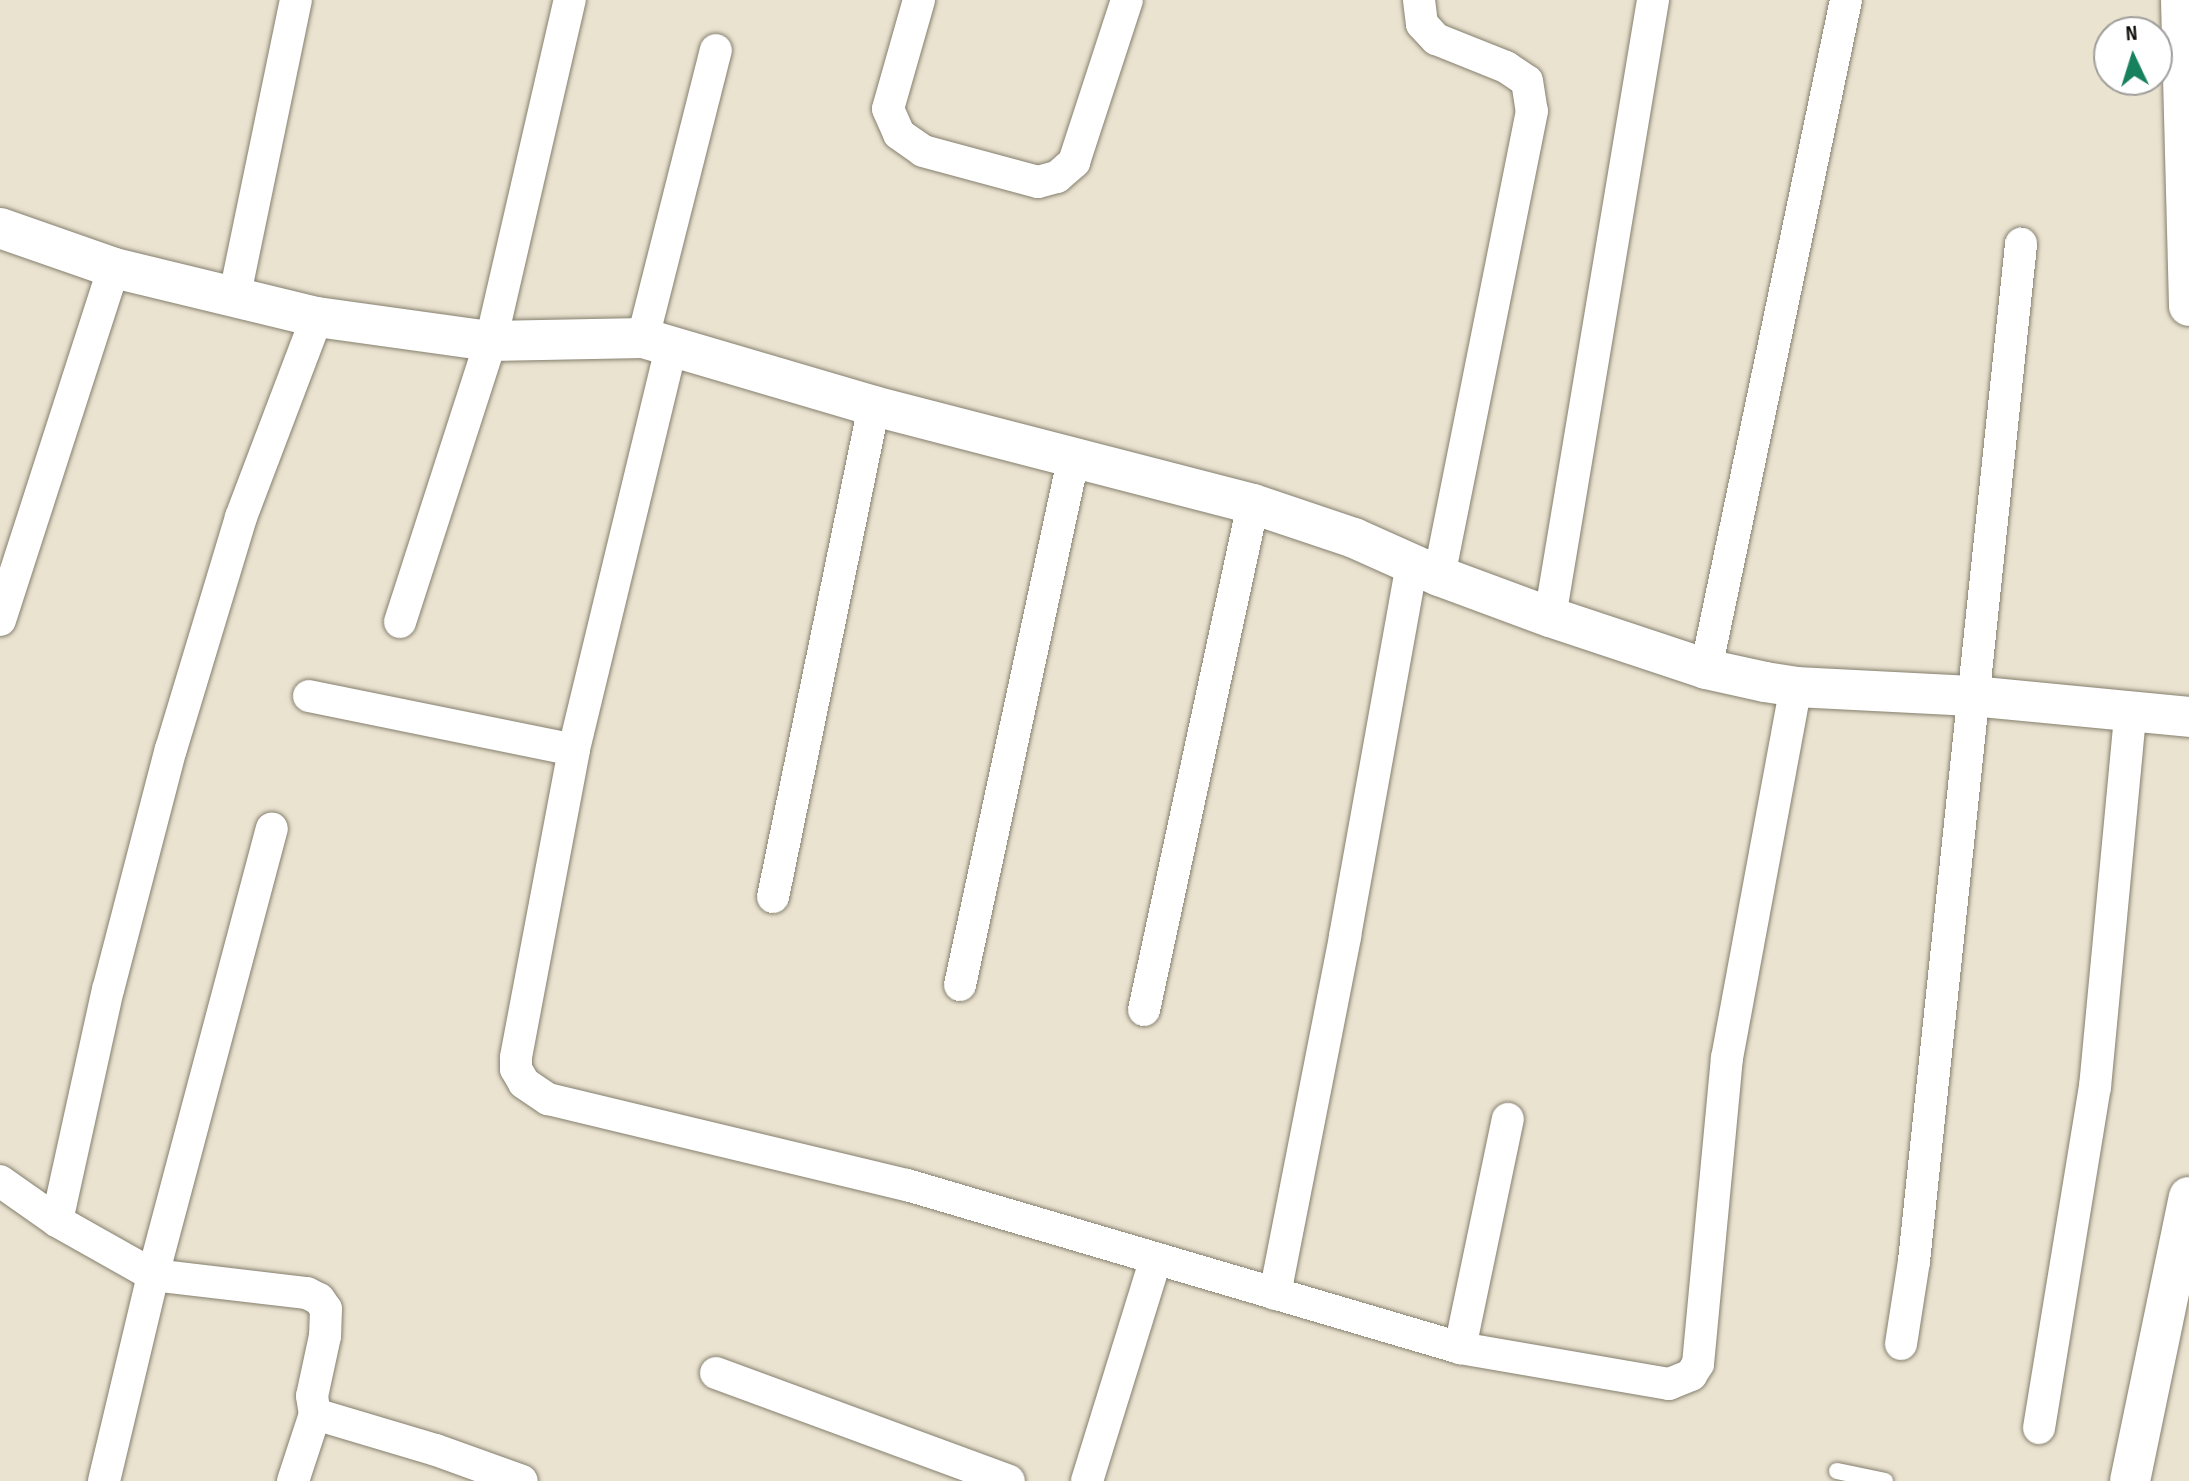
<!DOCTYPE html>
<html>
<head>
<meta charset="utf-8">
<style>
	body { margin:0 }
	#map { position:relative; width:2189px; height:1481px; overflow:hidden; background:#eae3d0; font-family:"Sofia Sans Condensed",sans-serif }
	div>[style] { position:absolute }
	.roads { filter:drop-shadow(0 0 2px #857f6e) drop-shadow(0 0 2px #857f6e) }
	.service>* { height:16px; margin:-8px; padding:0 8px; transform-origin:8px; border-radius:8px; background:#fff }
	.minor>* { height:32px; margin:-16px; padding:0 16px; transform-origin:16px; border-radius:16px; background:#fff }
	.tertiary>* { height:40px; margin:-20px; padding:0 20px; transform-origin:20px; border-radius:20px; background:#fff }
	span { translate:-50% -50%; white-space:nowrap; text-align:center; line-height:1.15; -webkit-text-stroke:8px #fff; paint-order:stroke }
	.north { position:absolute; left:2093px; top:16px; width:80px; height:80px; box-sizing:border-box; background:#fff; border:2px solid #9f9e9b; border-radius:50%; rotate:356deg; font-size:22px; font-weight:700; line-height:32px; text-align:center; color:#0e0c06 }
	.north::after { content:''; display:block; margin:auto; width:28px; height:36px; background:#17815d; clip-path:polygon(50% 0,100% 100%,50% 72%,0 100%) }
</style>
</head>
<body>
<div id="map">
	<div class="roads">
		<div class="service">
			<div style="left:1837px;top:1471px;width:49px;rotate:11.8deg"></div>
		</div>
		<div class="minor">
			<div style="left:919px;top:0;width:113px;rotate:105.9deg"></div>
			<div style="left:888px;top:109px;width:27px;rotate:66deg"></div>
			<div style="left:899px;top:134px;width:29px;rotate:35deg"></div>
			<div style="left:923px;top:151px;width:119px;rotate:15.1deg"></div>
			<div style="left:1038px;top:182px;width:20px;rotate:-15deg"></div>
			<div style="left:1057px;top:177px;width:23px;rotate:-41deg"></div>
			<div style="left:1074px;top:162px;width:170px;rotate:-71.9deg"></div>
			<div style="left:1419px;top:0;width:24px;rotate:83deg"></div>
			<div style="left:1422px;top:24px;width:21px;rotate:47deg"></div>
			<div style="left:1436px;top:39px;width:75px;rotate:21.8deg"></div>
			<div style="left:1506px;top:67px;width:25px;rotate:34deg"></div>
			<div style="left:1527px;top:81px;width:30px;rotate:81deg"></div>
			<div style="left:1532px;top:111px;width:474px;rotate:101.3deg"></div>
			<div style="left:234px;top:299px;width:305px;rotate:-78.3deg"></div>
			<div style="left:643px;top:338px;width:297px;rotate:-75.8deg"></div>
			<div style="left:671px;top:348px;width:414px;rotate:103.6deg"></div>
			<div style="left:574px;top:750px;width:313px;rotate:100.7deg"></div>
			<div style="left:516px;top:1058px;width:11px;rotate:90deg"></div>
			<div style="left:516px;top:1069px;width:16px;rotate:60deg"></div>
			<div style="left:524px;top:1083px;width:29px;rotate:34deg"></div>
			<div style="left:548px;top:1099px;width:369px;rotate:13.5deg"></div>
			<div style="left:907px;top:1185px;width:577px;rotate:16.42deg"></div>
			<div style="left:1460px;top:1348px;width:212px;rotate:9.8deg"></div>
			<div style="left:1669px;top:1384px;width:24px;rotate:-22deg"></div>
			<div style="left:1691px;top:1375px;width:13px;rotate:-58deg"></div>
			<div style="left:1698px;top:1364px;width:307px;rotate:-84.6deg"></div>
			<div style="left:1727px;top:1058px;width:377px;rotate:-79.5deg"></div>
			<div style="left:1550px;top:617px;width:626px;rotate:-80.52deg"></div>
			<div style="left:0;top:620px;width:370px;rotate:-72.1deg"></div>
			<div style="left:400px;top:622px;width:295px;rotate:-72.1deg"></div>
			<div style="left:491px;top:341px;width:350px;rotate:-77deg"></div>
			<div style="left:1706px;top:669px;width:683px;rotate:-78.18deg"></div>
			<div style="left:309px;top:696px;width:270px;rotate:11.5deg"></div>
			<div style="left:773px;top:897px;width:501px;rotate:-78.38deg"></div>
			<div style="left:960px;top:985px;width:537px;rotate:-77.85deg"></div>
			<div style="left:1144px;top:1010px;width:518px;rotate:-77.84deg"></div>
			<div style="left:0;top:1181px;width:70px;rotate:35.1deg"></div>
			<div style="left:57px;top:1221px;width:110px;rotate:29.4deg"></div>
			<div style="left:153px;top:1275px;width:155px;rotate:6.7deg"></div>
			<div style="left:307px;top:1293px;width:13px;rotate:27deg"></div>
			<div style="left:319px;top:1299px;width:12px;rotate:55deg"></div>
			<div style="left:326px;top:1309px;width:27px;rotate:92deg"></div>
			<div style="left:325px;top:1336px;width:61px;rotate:102.2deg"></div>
			<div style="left:312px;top:1396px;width:18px;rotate:81deg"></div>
			<div style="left:315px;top:1414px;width:126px;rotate:16.6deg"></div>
			<div style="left:436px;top:1450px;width:91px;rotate:19.8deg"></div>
			<div style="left:57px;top:1221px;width:237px;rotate:-77.6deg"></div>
			<div style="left:108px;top:990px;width:249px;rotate:-75.4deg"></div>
			<div style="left:171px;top:749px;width:242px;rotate:-73.2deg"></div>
			<div style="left:241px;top:517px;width:214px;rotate:-69.2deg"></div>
			<div style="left:1275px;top:1294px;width:365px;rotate:-78.9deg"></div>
			<div style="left:1345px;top:936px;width:378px;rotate:-79.8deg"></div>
			<div style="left:1901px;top:1344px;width:84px;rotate:-81.1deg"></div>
			<div style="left:1914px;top:1261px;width:1023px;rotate:-83.99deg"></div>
			<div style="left:1460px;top:1348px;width:234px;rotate:-78.2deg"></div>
			<div style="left:716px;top:1373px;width:312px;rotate:20.2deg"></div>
			<div style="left:2039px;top:1428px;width:346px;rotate:-80.7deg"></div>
			<div style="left:2095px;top:1087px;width:375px;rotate:-84.6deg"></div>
			<div style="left:104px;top:1481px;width:212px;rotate:-76.6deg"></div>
			<div style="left:153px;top:1275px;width:462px;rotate:-75.1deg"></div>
			<div style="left:293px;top:1481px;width:71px;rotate:-71.8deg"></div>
			<div style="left:1087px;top:1481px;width:230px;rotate:-72.8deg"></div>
		</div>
		<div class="tertiary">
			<div style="left:2181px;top:0;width:306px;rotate:88.5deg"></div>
			<div style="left:0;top:228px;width:121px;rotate:19.3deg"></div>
			<div style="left:114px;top:268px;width:209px;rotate:13.6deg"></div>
			<div style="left:317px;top:317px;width:176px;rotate:7.9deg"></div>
			<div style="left:491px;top:341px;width:152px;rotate:-1.1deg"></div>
			<div style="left:643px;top:338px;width:241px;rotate:16.4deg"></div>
			<div style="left:874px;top:406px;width:391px;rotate:14.5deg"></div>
			<div style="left:1253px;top:504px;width:107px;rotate:18.6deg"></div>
			<div style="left:1354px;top:538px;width:93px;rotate:24.1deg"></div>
			<div style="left:1439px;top:576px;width:118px;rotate:20.3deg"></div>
			<div style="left:1550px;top:617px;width:164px;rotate:18.4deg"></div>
			<div style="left:1706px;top:669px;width:60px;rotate:12.4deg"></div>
			<div style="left:1765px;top:682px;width:31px;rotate:9deg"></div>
			<div style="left:1796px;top:687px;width:176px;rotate:2.9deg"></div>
			<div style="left:1972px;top:696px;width:218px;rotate:5.5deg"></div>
			<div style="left:2130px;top:1481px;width:290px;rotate:-78.3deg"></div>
		</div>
	</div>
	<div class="north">N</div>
</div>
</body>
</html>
